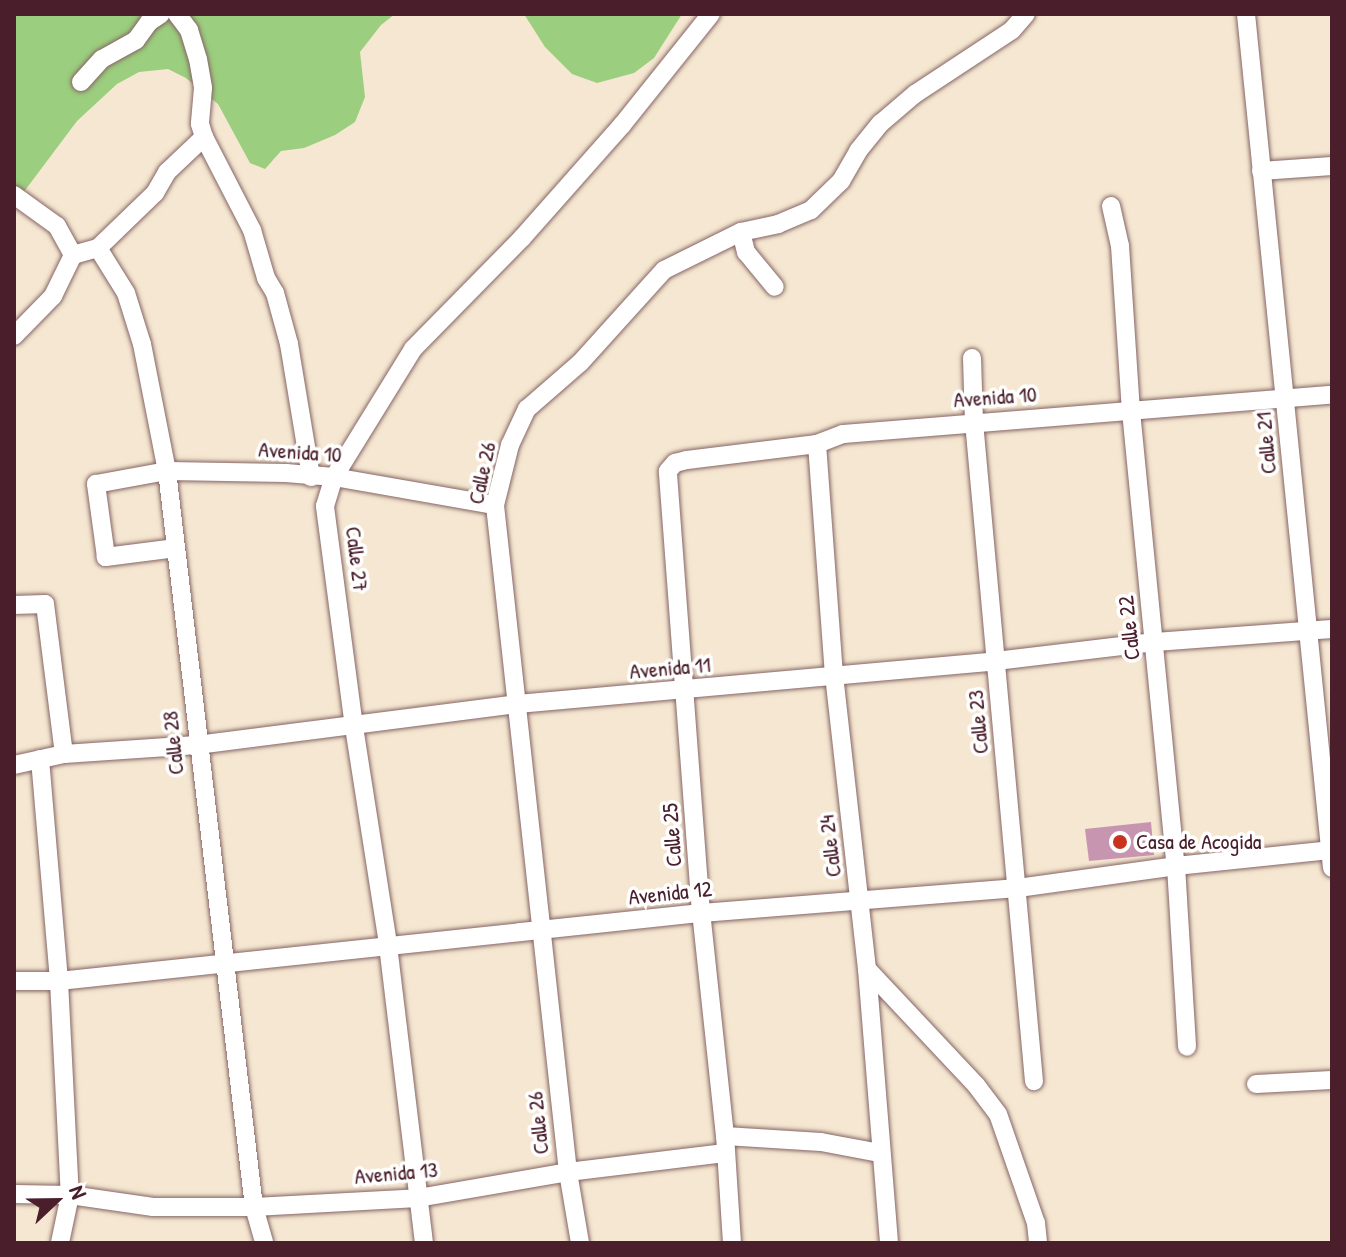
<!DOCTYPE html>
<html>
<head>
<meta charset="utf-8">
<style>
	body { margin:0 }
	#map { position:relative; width:1346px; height:1257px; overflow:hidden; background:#f5e7d1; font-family:"Patrick Hand",sans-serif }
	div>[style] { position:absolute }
	.green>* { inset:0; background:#9bce7e }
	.building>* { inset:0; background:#c895b0 }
	.roads { filter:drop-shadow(0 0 2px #866565) drop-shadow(0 0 2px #866565) }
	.street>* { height:18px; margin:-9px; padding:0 9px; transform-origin:9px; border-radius:9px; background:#fff }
	.dots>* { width:22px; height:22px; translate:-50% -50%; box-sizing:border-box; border:4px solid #fff; border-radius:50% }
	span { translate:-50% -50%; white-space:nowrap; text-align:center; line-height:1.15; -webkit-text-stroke:7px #fff; paint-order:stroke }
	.street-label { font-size:22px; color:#4a1f2b }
	.poi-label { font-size:22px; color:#4a1f2b }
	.left { translate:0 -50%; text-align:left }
	.frame { position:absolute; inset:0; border:16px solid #4a1f2b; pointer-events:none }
	.north { position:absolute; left:16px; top:1161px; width:80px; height:80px; -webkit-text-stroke:6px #fff; paint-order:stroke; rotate:68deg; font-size:22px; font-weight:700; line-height:32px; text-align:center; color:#4a1f2b }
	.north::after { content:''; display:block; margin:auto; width:28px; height:36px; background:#4a1f2b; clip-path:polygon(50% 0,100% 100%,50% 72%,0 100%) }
</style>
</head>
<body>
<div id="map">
	<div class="green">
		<div style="clip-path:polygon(14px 14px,395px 14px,381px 25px,360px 52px,365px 97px,355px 122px,335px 135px,304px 148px,281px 151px,265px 169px,250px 163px,218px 104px,186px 78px,168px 69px,139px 72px,117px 84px,77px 121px,14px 205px)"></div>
		<div style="clip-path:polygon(524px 14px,682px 14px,654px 58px,634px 73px,597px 83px,572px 74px,545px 47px)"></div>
	</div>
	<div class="building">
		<div style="clip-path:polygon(1151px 822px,1154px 855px,1089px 861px,1085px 829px)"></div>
	</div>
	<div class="roads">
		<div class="street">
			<div style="left:177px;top:14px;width:20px;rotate:53deg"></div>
			<div style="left:189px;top:30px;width:30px;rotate:73deg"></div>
			<div style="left:198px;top:59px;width:29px;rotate:80deg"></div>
			<div style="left:203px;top:88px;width:36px;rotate:95deg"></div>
			<div style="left:200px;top:124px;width:14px;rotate:73deg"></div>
			<div style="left:204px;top:137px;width:105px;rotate:62.7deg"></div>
			<div style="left:252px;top:230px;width:50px;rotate:73.7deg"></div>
			<div style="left:266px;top:278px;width:17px;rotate:59deg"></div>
			<div style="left:275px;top:293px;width:53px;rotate:74.6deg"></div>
			<div style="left:289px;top:344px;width:135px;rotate:80.6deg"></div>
			<div style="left:1246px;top:14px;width:858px;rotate:84.25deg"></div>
			<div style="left:81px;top:82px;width:31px;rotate:-48deg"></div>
			<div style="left:102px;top:59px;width:39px;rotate:-29deg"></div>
			<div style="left:136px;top:40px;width:22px;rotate:-54deg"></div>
			<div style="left:149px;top:22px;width:14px;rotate:-34deg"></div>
			<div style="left:1261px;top:171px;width:71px;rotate:-4deg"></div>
			<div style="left:14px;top:195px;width:53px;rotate:35.8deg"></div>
			<div style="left:57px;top:226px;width:33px;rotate:61deg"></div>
			<div style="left:1111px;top:206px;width:41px;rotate:77.3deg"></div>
			<div style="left:1120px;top:246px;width:165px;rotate:86.2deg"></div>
			<div style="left:1131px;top:411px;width:457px;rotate:84.4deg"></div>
			<div style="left:1176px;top:866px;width:181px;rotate:86.5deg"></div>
			<div style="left:741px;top:232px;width:21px;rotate:76deg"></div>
			<div style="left:746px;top:252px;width:45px;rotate:50.4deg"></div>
			<div style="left:98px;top:248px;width:53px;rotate:58.1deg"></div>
			<div style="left:126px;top:293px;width:53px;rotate:72.6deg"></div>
			<div style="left:142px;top:344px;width:129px;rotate:78.9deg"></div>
			<div style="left:167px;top:471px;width:741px;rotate:83.26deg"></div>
			<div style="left:254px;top:1207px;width:37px;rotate:74deg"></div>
			<div style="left:14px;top:336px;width:56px;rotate:-45.7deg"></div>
			<div style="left:53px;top:296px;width:46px;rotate:-64deg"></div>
			<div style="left:73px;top:255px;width:26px;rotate:-16deg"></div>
			<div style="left:98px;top:248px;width:79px;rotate:-44deg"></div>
			<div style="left:155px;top:193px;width:24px;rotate:-60deg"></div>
			<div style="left:167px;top:172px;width:51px;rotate:-43.4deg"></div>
			<div style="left:972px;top:358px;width:64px;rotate:88.2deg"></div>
			<div style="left:974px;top:422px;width:662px;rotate:84.8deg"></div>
			<div style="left:817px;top:444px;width:232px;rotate:85.8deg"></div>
			<div style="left:834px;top:675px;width:296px;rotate:83.6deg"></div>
			<div style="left:867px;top:969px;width:275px;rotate:85.4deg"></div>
			<div style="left:176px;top:548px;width:71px;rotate:172.7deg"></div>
			<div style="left:106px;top:557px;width:74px;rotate:-97.8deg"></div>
			<div style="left:96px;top:484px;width:72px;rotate:-10.4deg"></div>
			<div style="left:167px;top:471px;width:119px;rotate:1deg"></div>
			<div style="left:286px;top:473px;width:48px;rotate:4.8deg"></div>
			<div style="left:334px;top:477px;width:163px;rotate:9.9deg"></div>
			<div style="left:14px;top:605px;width:31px;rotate:-2deg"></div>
			<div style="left:45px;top:604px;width:151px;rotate:82.8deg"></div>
			<div style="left:40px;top:759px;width:223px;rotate:85.1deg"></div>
			<div style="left:59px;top:981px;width:214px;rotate:87.1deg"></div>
			<div style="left:70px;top:1195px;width:49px;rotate:101.8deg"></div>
			<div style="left:14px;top:765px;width:51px;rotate:-12.4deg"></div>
			<div style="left:64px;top:754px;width:133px;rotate:-3.9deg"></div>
			<div style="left:197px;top:745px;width:324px;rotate:-7.3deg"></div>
			<div style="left:518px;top:704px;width:480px;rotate:-5.1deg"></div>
			<div style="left:996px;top:661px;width:160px;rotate:-6.8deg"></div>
			<div style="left:1155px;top:642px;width:177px;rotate:-4.2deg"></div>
			<div style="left:867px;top:969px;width:159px;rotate:46.8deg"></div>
			<div style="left:976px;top:1085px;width:36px;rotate:53deg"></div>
			<div style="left:998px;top:1114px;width:115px;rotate:70.8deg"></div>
			<div style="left:1036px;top:1223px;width:20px;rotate:84deg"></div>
			<div style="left:14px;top:981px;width:45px"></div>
			<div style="left:59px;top:981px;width:646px;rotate:-6.05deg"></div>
			<div style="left:701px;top:913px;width:318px;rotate:-4.5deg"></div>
			<div style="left:1018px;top:888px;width:160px;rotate:-7.9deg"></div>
			<div style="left:1176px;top:866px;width:157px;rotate:-5.9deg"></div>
			<div style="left:1256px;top:1084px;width:76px;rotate:-3deg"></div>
			<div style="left:725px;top:1136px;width:96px;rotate:3.6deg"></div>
			<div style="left:821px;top:1142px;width:59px;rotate:10.7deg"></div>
			<div style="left:14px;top:1194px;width:56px;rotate:1deg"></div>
			<div style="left:70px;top:1195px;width:84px;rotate:8.2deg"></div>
			<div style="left:153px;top:1207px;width:101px"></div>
			<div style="left:254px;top:1207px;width:164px;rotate:-3.1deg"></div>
			<div style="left:418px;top:1198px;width:152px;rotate:-9.8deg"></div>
			<div style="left:568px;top:1172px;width:158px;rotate:-6.9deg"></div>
			<div style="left:424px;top:1243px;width:301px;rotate:-96.9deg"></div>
			<div style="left:388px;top:944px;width:220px;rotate:-98.9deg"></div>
			<div style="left:354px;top:727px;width:223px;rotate:-97.5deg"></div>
			<div style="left:325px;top:506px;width:30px;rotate:-73deg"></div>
			<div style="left:334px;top:477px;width:150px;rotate:-58.3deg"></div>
			<div style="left:413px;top:349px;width:156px;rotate:-45.5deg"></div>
			<div style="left:522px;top:238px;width:151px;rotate:-48.5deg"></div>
			<div style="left:622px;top:125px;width:142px;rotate:-51.3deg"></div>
			<div style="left:580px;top:1243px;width:72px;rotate:-99.6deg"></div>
			<div style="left:568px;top:1172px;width:671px;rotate:-96.25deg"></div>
			<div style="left:495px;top:505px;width:62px;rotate:-76deg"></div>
			<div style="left:510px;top:445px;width:40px;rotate:-65deg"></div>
			<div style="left:527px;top:409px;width:70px;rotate:-41deg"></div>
			<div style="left:580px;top:363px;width:125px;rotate:-47.9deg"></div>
			<div style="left:664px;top:270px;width:86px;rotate:-26.3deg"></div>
			<div style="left:741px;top:232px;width:38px;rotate:-12deg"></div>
			<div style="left:778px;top:224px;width:36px;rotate:-23deg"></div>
			<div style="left:811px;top:210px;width:42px;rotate:-44deg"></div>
			<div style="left:841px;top:181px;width:34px;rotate:-60deg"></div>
			<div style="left:858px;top:151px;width:36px;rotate:-51deg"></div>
			<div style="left:881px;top:123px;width:45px;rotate:-40.5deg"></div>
			<div style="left:915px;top:94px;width:116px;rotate:-33.4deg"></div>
			<div style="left:1012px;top:30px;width:21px;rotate:-49deg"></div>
			<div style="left:732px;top:1243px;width:107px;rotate:-93.7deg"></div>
			<div style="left:725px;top:1136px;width:224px;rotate:-96.1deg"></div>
			<div style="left:701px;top:913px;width:443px;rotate:-94.3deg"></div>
			<div style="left:668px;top:471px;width:11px;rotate:-49deg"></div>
			<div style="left:675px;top:463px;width:12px;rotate:-14deg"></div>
			<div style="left:687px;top:460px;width:131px;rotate:-7deg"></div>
			<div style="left:817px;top:444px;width:28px;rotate:-21deg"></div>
			<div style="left:843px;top:434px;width:491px;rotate:-4.6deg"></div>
		</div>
	</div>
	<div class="dots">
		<div style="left:1120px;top:842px;background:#c8321e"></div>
	</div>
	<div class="street-label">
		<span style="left:995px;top:397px;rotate:-4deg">Avenida 10</span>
		<span style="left:1266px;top:443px;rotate:-95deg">Calle 21</span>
		<span style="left:300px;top:452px;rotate:4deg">Avenida 10</span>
		<span style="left:482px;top:473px;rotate:-78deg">Calle 26</span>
		<span style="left:357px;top:559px;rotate:83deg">Calle 27</span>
		<span style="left:1129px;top:628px;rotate:-96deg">Calle 22</span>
		<span style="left:670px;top:668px;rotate:-5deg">Avenida 11</span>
		<span style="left:978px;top:722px;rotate:-95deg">Calle 23</span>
		<span style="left:173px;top:743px;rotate:-96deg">Calle 28</span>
		<span style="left:672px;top:835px;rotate:-94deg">Calle 25</span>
		<span style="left:830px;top:846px;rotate:-97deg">Calle 24</span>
		<span style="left:670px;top:893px;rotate:-6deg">Avenida 12</span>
		<span style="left:538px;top:1123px;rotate:-96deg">Calle 26</span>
		<span style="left:396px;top:1173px;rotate:-5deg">Avenida 13</span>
	</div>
	<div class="poi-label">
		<span class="left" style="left:1136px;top:842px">Casa de Acogida</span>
	</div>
	<div class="frame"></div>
	<div class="north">N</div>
</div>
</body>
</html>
